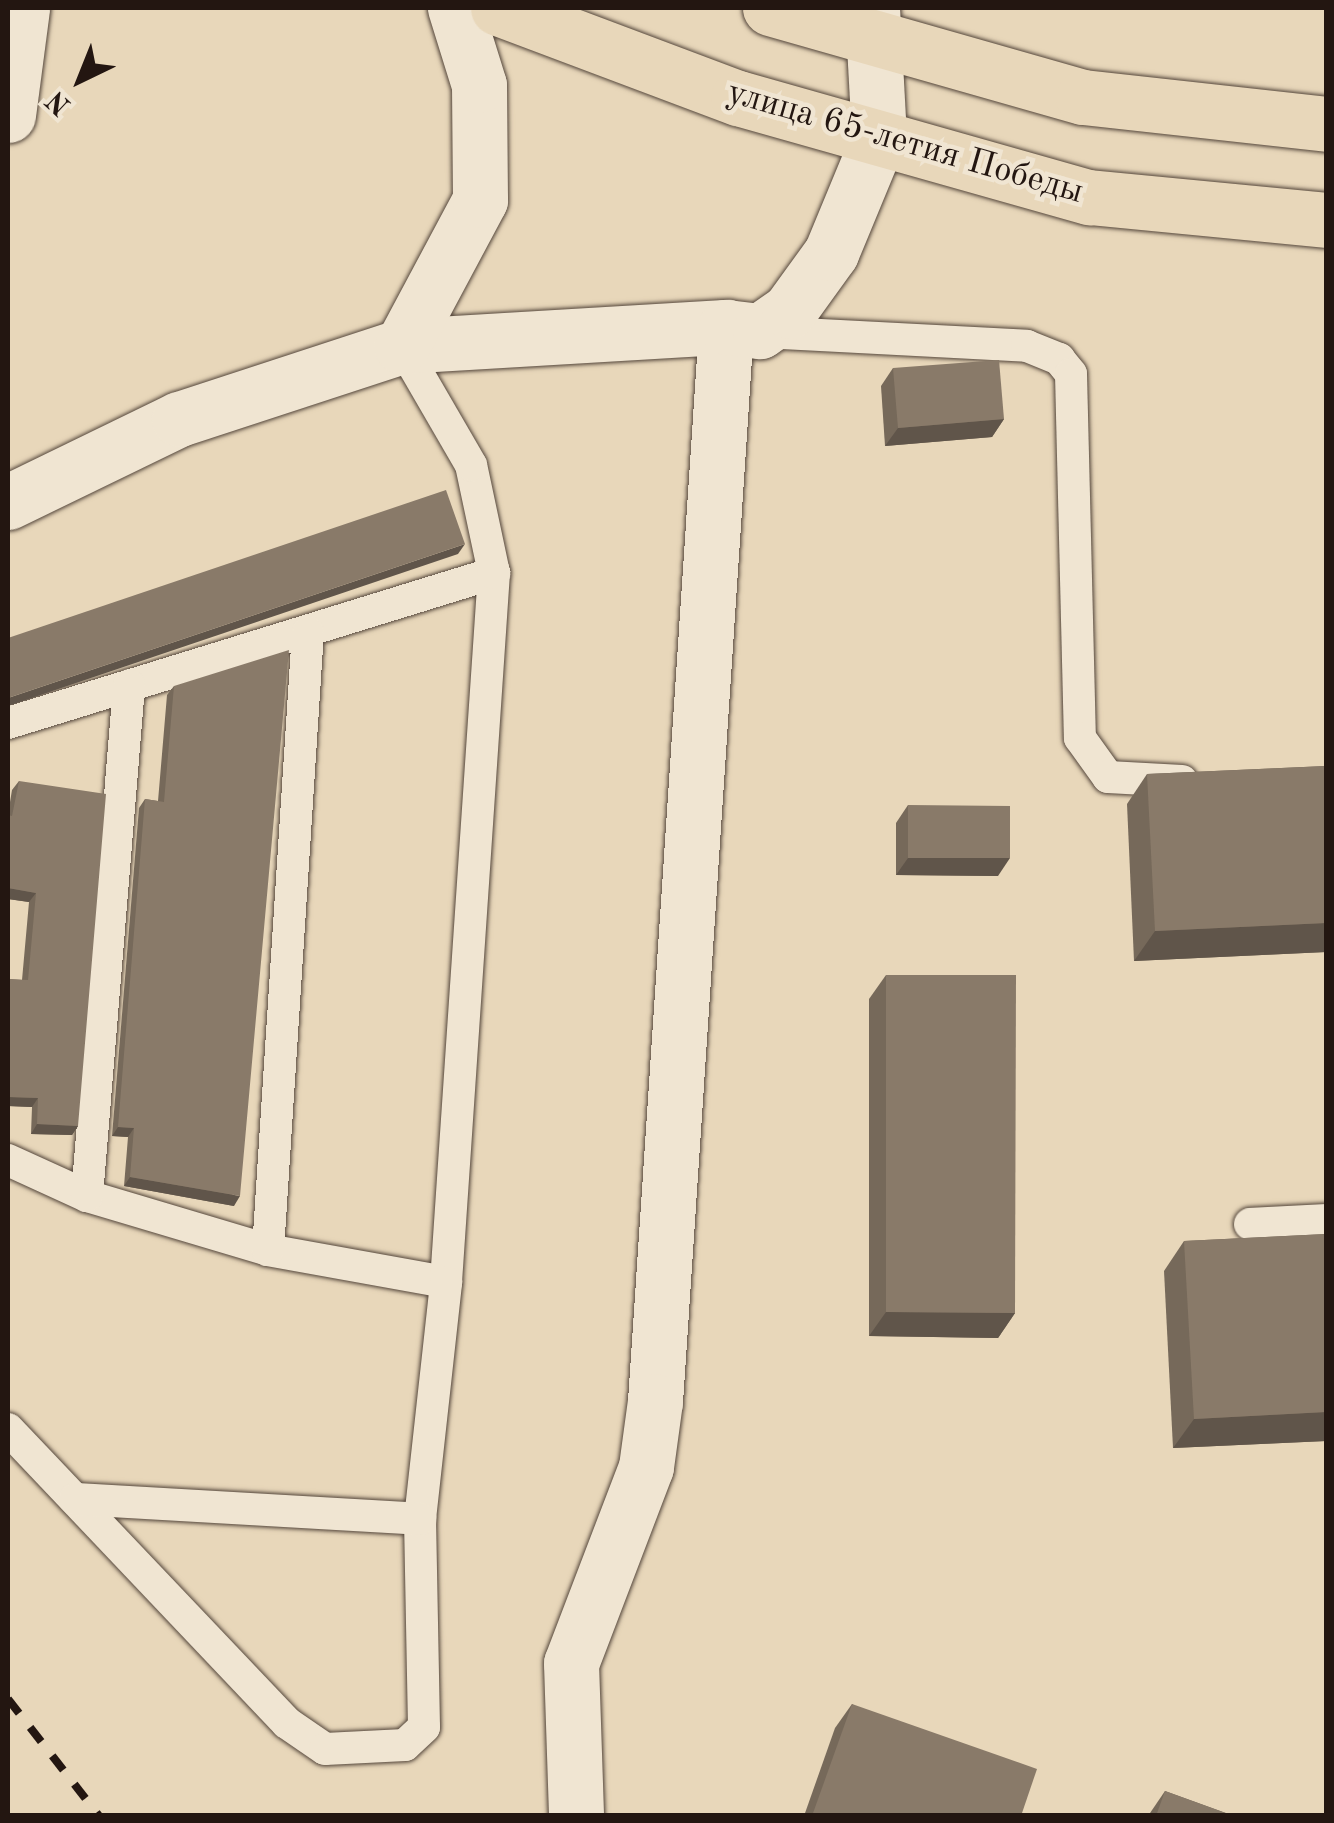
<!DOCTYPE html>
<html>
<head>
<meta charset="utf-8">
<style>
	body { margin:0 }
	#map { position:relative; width:1334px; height:1823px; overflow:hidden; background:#e8d7ba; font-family:"Old Standard TT",serif }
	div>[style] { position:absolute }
	.roads { filter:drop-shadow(0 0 2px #54463b) drop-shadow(0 0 2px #54463b) }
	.service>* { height:32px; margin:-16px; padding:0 16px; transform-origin:16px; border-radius:16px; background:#f0e5d2 }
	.minor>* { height:55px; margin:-27.5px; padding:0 27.5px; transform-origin:27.5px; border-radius:27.5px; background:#f0e5d2 }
	.tertiary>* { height:55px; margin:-27.5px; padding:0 27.5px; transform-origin:27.5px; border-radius:27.5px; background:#f0e5d2 }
	.primary>* { height:55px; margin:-27.5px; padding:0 27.5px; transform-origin:27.5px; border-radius:27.5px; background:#e8d7ba }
	.rail>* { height:8px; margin-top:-4px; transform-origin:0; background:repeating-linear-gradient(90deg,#231611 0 18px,transparent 0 36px) }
	.wall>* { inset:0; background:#76695a }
	.shaded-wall>* { inset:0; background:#60554a }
	.building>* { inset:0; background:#897a69 }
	span { translate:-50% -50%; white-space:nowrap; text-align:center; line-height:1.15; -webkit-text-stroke:9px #f0e5d2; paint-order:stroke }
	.street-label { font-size:35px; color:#231611 }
	.frame { position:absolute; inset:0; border:10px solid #231611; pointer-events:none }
	.north { position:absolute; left:30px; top:30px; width:100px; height:100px; -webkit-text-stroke:8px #f0e5d2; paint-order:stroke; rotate:223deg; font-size:28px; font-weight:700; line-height:40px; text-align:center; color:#231611 }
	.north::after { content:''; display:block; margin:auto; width:35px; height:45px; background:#231611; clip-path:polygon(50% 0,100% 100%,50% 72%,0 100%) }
</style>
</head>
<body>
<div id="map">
	<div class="roads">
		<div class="service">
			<div style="left:763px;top:332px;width:264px;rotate:3deg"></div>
			<div style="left:1027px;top:346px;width:35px;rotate:22deg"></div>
			<div style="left:1059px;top:359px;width:19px;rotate:51deg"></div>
			<div style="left:1071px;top:374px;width:364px;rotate:88.6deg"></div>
			<div style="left:1080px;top:738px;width:48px;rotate:54.3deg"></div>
			<div style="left:1108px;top:777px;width:74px;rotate:3.1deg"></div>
			<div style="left:8px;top:723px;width:509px;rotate:-17.15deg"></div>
			<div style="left:8px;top:1160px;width:87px;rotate:24.5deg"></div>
			<div style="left:87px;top:1196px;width:189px;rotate:16.6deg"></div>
			<div style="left:268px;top:1250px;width:181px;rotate:10.2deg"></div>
			<div style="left:446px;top:1282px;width:711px;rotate:-86.13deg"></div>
			<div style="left:494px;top:573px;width:110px;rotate:-102deg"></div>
			<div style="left:471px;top:465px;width:138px;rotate:-120.1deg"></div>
			<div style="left:87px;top:1196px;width:512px;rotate:-85.29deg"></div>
			<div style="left:1250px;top:1224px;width:76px;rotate:-3deg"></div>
			<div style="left:268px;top:1250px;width:619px;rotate:-86.3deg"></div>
			<div style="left:8px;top:1429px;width:405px;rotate:46.5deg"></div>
			<div style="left:287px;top:1723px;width:46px;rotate:34.4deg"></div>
			<div style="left:325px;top:1749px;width:80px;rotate:-2.9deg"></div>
			<div style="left:405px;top:1745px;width:26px;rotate:-43deg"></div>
			<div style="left:424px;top:1727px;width:208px;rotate:-91.1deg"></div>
			<div style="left:420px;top:1519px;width:238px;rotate:-83.7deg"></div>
			<div style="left:75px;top:1499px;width:346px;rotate:3.3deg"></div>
		</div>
		<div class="minor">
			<div style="left:8px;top:502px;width:190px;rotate:-25.9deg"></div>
			<div style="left:179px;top:419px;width:235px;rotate:-18.1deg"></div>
			<div style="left:402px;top:346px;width:325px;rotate:-3.4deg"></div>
			<div style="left:726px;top:327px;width:1076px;rotate:93.78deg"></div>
			<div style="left:655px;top:1401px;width:67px;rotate:97.8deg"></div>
			<div style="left:646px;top:1467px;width:210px;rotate:110.9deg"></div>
			<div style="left:571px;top:1663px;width:153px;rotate:88.1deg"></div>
		</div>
		<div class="tertiary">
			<div style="left:8px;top:115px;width:108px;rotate:-82.5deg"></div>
			<div style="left:726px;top:327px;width:34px;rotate:7deg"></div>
			<div style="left:760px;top:331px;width:35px;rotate:-35deg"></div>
			<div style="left:789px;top:311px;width:72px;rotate:-54.1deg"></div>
			<div style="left:831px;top:253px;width:126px;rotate:-67.5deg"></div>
			<div style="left:879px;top:137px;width:129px;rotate:-93.1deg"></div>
			<div style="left:402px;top:346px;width:166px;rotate:-61.9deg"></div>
			<div style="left:480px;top:200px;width:115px;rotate:-90.5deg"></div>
			<div style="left:479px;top:85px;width:81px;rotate:-107.3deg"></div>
		</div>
		<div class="primary">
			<div style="left:498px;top:8px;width:256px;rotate:20.6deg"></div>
			<div style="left:738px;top:98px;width:365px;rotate:15.8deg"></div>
			<div style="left:1089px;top:197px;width:238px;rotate:5.5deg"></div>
			<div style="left:770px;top:8px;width:325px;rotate:15.9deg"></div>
			<div style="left:1083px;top:97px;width:244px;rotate:6.3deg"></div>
		</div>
	</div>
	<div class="rail">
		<div style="left:8px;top:1699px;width:148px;rotate:52.1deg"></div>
	</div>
	<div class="wall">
		<div style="clip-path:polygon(893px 368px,1004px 419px,992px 437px,885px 446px,881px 386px)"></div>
		<div style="clip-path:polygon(174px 686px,234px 1206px,124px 1186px,128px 1137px,112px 1136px,139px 808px,145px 799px,158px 801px,167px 695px)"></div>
		<div style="clip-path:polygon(1326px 766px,1326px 952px,1134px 961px,1127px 804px,1147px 774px)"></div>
		<div style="clip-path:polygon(19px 781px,78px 1126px,72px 1135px,31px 1134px,32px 1107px,8px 1106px,8px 979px,22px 980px,29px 902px,8px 899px,8px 814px,12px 790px)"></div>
		<div style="clip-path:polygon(908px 805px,998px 876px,896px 875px,896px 823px)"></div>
		<div style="clip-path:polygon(886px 975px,1015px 1313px,998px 1338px,869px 1336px,869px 999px)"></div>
		<div style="clip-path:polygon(1326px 1234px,1326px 1441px,1173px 1448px,1164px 1271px,1184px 1241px)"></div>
		<div style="clip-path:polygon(852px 1704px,1021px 1816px,804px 1816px,835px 1728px)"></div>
		<div style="clip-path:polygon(1165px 1791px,1234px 1816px,1148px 1816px)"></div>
	</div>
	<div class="shaded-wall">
		<div style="clip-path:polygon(1004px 419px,992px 437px,885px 446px,898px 428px)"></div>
		<div style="clip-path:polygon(465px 544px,458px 554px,8px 706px,8px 698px)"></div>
		<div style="clip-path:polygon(908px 858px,1010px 858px,998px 876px,896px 875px)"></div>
		<div style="clip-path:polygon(8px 888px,36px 893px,29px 902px,8px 899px)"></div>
		<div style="clip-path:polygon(1326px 923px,1326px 952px,1134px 961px,1155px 931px)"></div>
		<div style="clip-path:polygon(8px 1097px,38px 1098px,32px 1107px,8px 1106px)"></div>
		<div style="clip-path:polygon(37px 1124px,78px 1126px,72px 1135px,31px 1134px)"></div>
		<div style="clip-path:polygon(118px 1127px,134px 1128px,128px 1137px,112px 1136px)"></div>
		<div style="clip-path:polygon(130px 1177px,240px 1196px,234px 1206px,124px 1186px)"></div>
		<div style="clip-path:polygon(886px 1312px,1015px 1313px,998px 1338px,869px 1336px)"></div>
		<div style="clip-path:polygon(1326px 1412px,1326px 1441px,1173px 1448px,1194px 1419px)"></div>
	</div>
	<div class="building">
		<div style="clip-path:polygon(999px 360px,1004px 419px,898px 428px,893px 368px)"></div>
		<div style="clip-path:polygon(446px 490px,465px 544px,8px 698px,8px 638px)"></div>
		<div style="clip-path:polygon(289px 650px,240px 1196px,130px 1177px,134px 1128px,118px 1127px,145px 799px,164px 802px,174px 686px)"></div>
		<div style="clip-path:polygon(1326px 766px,1326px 923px,1155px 931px,1147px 774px)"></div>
		<div style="clip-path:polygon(19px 781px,106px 794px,78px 1126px,37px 1124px,38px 1098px,8px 1097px,8px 979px,28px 980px,36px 893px,8px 888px,8px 815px,12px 816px)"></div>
		<div style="clip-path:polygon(908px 805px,1010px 806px,1010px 858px,908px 858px)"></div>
		<div style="clip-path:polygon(886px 975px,1016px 975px,1015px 1313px,886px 1312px)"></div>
		<div style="clip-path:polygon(1326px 1234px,1326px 1412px,1194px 1419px,1184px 1241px)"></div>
		<div style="clip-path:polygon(852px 1704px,1037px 1769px,1021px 1816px,812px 1816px)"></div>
		<div style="clip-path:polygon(1165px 1791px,1234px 1816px,1156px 1816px)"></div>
	</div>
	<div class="street-label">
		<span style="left:905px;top:143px;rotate:16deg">улица 65-летия Победы</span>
	</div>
	<div class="frame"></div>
	<div class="north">N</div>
</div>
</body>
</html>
